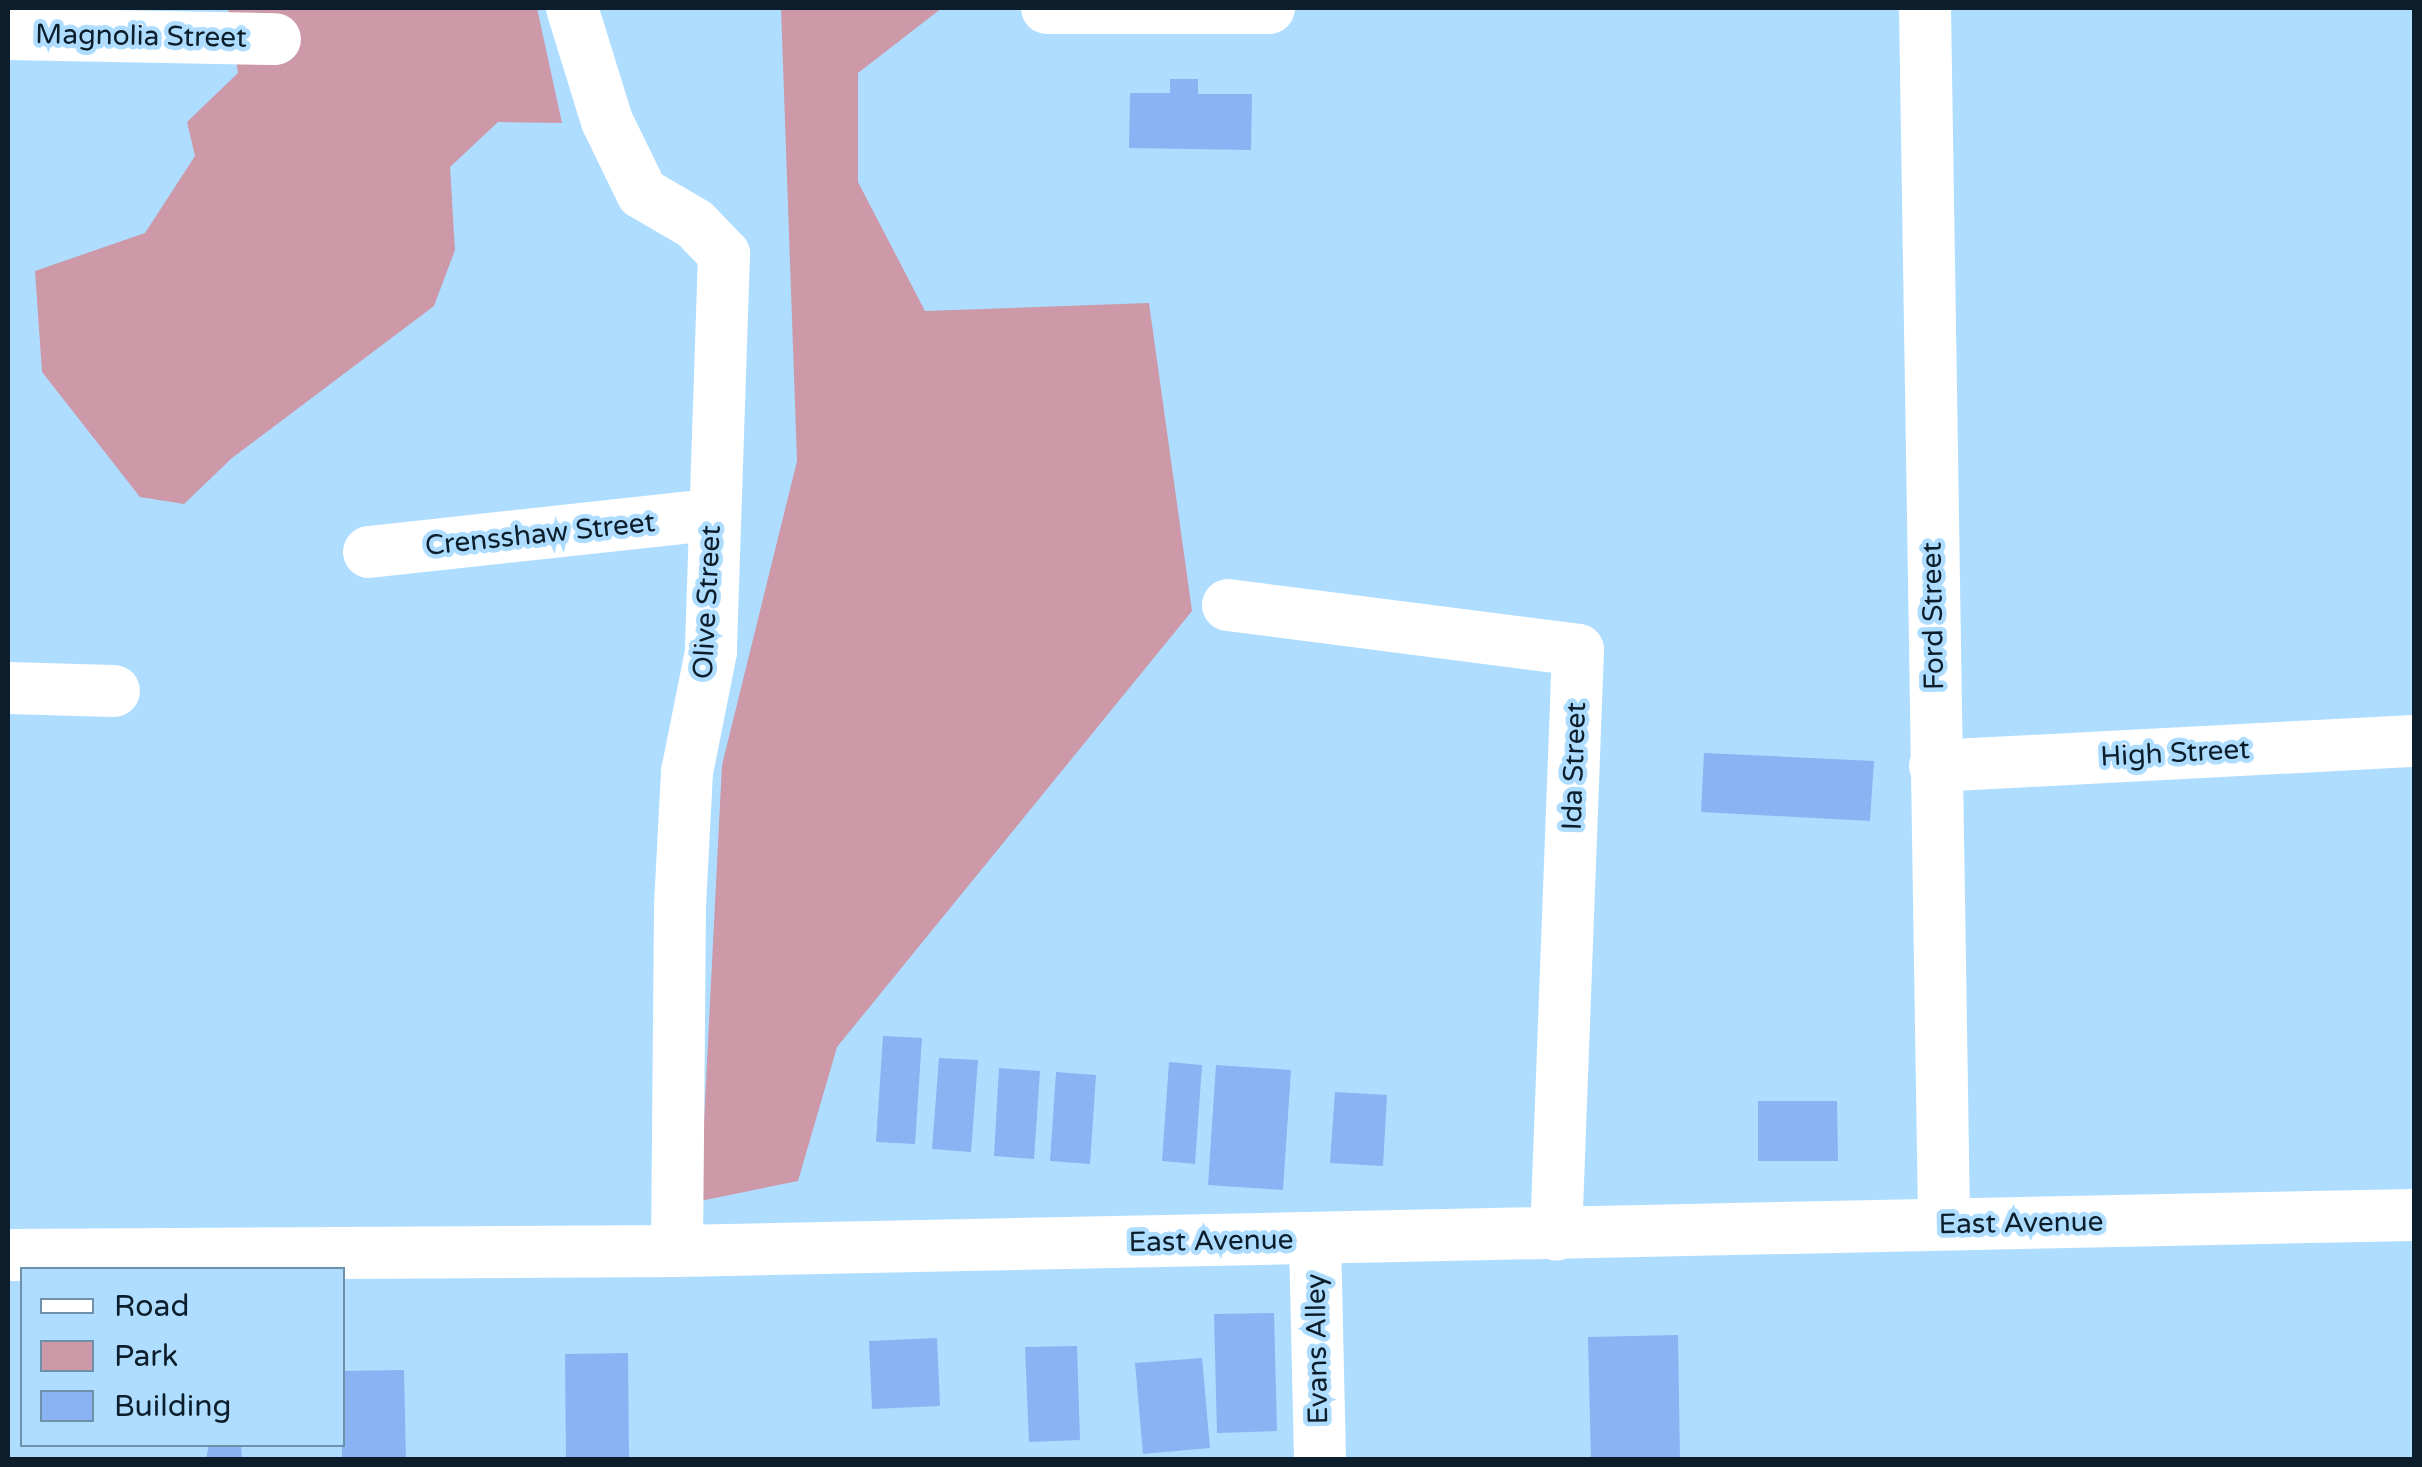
<!DOCTYPE html>
<html>
<head>
<meta charset="utf-8">
<style>
	body { margin:0 }
	#map { position:relative; width:2422px; height:1467px; overflow:hidden; background:#aeddff; font-family:"Varela Round",sans-serif }
	div>[style] { position:absolute }
	.green>* { inset:0; background:#cd98a8 }
	.building>* { inset:0; background:#8ab3f3 }
	.minor>* { height:52px; margin:-26px; padding:0 26px; transform-origin:26px; border-radius:26px; background:#fff }
	span { translate:-50% -50%; white-space:nowrap; text-align:center; line-height:1.15; -webkit-text-stroke:9px #aeddff; paint-order:stroke }
	.street-label { font-size:28px; color:#0c1e2b }
	.frame { position:absolute; inset:0; border:10px solid #0c1e2b; pointer-events:none }
	.legend { position:absolute; left:20px; top:1267px; width:325px; height:180px; box-sizing:border-box; background:#aeddff; border:2px solid #6d91aa; margin:0; padding:12px 18px; list-style:none; font-size:30px; color:#0c1e2b }
	.legend li { display:flex; align-items:center; gap:20px; height:50px }
	.legend b { width:50px; border:2px solid #6d91aa }
</style>
</head>
<body>
<div id="map">
	<div class="green">
		<div style="clip-path:polygon(228px 8px,537px 8px,562px 123px,498px 122px,450px 167px,455px 250px,434px 306px,232px 458px,184px 504px,140px 497px,42px 372px,35px 271px,145px 233px,195px 156px,187px 122px,238px 73px)"></div>
		<div style="clip-path:polygon(781px 8px,942px 8px,858px 73px,858px 182px,925px 311px,1149px 303px,1192px 611px,837px 1047px,798px 1181px,700px 1201px,722px 765px,797px 461px)"></div>
	</div>
	<div class="building">
		<div style="clip-path:polygon(1170px 79px,1198px 79px,1198px 94px,1252px 94px,1251px 150px,1129px 148px,1130px 93px,1170px 93px)"></div>
		<div style="clip-path:polygon(1704px 753px,1874px 761px,1870px 821px,1701px 812px)"></div>
		<div style="clip-path:polygon(883px 1036px,922px 1038px,915px 1144px,876px 1142px)"></div>
		<div style="clip-path:polygon(939px 1058px,978px 1060px,971px 1152px,932px 1149px)"></div>
		<div style="clip-path:polygon(1169px 1062px,1202px 1065px,1195px 1164px,1162px 1161px)"></div>
		<div style="clip-path:polygon(1216px 1065px,1291px 1070px,1283px 1190px,1208px 1185px)"></div>
		<div style="clip-path:polygon(999px 1068px,1040px 1071px,1034px 1159px,994px 1156px)"></div>
		<div style="clip-path:polygon(1056px 1072px,1096px 1075px,1090px 1164px,1050px 1161px)"></div>
		<div style="clip-path:polygon(1335px 1092px,1387px 1095px,1383px 1166px,1330px 1163px)"></div>
		<div style="clip-path:polygon(1758px 1101px,1837px 1101px,1838px 1161px,1758px 1161px)"></div>
		<div style="clip-path:polygon(1274px 1313px,1277px 1431px,1217px 1433px,1214px 1314px)"></div>
		<div style="clip-path:polygon(1678px 1335px,1680px 1460px,1591px 1460px,1588px 1337px)"></div>
		<div style="clip-path:polygon(937px 1338px,940px 1406px,872px 1409px,869px 1341px)"></div>
		<div style="clip-path:polygon(1077px 1346px,1080px 1440px,1029px 1442px,1025px 1347px)"></div>
		<div style="clip-path:polygon(628px 1353px,629px 1460px,566px 1460px,565px 1354px)"></div>
		<div style="clip-path:polygon(1202px 1358px,1210px 1448px,1143px 1454px,1135px 1363px)"></div>
		<div style="clip-path:polygon(404px 1370px,406px 1460px,342px 1460px,342px 1371px)"></div>
		<div style="clip-path:polygon(209px 1444px,241px 1444px,242px 1460px,206px 1460px)"></div>
	</div>
	<div class="minor">
		<div style="left:572px;top:8px;width:118px;rotate:72.8deg"></div>
		<div style="left:607px;top:121px;width:80px;rotate:64.1deg"></div>
		<div style="left:642px;top:193px;width:61px;rotate:30.3deg"></div>
		<div style="left:695px;top:224px;width:42px;rotate:46deg"></div>
		<div style="left:724px;top:254px;width:398px;rotate:91.9deg"></div>
		<div style="left:711px;top:652px;width:122px;rotate:101.3deg"></div>
		<div style="left:687px;top:772px;width:135px;rotate:93deg"></div>
		<div style="left:680px;top:907px;width:344px;rotate:90.5deg"></div>
		<div style="left:1047px;top:8px;width:222px"></div>
		<div style="left:1925px;top:8px;width:1216px;rotate:89.1deg"></div>
		<div style="left:8px;top:34px;width:267px;rotate:1.1deg"></div>
		<div style="left:369px;top:552px;width:344px;rotate:-6.2deg"></div>
		<div style="left:1228px;top:605px;width:353px;rotate:7.3deg"></div>
		<div style="left:1578px;top:650px;width:585px;rotate:92.15deg"></div>
		<div style="left:8px;top:688px;width:106px;rotate:1.6deg"></div>
		<div style="left:1935px;top:766px;width:480px;rotate:-3deg"></div>
		<div style="left:1315px;top:1239px;width:221px;rotate:88.7deg"></div>
		<div style="left:8px;top:1255px;width:669px;rotate:-0.34deg"></div>
		<div style="left:677px;top:1251px;width:1737px;rotate:-1.19deg"></div>
	</div>
	<div class="street-label">
		<span style="left:141px;top:36px;rotate:1deg">Magnolia Street</span>
		<span style="left:540px;top:534px;rotate:-6deg">Crensshaw Street</span>
		<span style="left:707px;top:602px;rotate:-87deg">Olive Street</span>
		<span style="left:1933px;top:616px;rotate:-91deg">Ford Street</span>
		<span style="left:2175px;top:753px;rotate:-3deg">High Street</span>
		<span style="left:1574px;top:766px;rotate:-88deg">Ida Street</span>
		<span style="left:2021px;top:1223px;rotate:-1deg">East Avenue</span>
		<span style="left:1211px;top:1241px;rotate:-1deg">East Avenue</span>
		<span style="left:1317px;top:1349px;rotate:-91deg">Evans Alley</span>
	</div>
	<div class="frame"></div>
	<ul class="legend">
	<li><b style="height:12px;background:#fff"></b>Road</li>
	<li><b style="height:28px;background:#cd98a8"></b>Park</li>
	<li><b style="height:28px;background:#8ab3f3"></b>Building</li>
	</ul>
</div>
</body>
</html>
